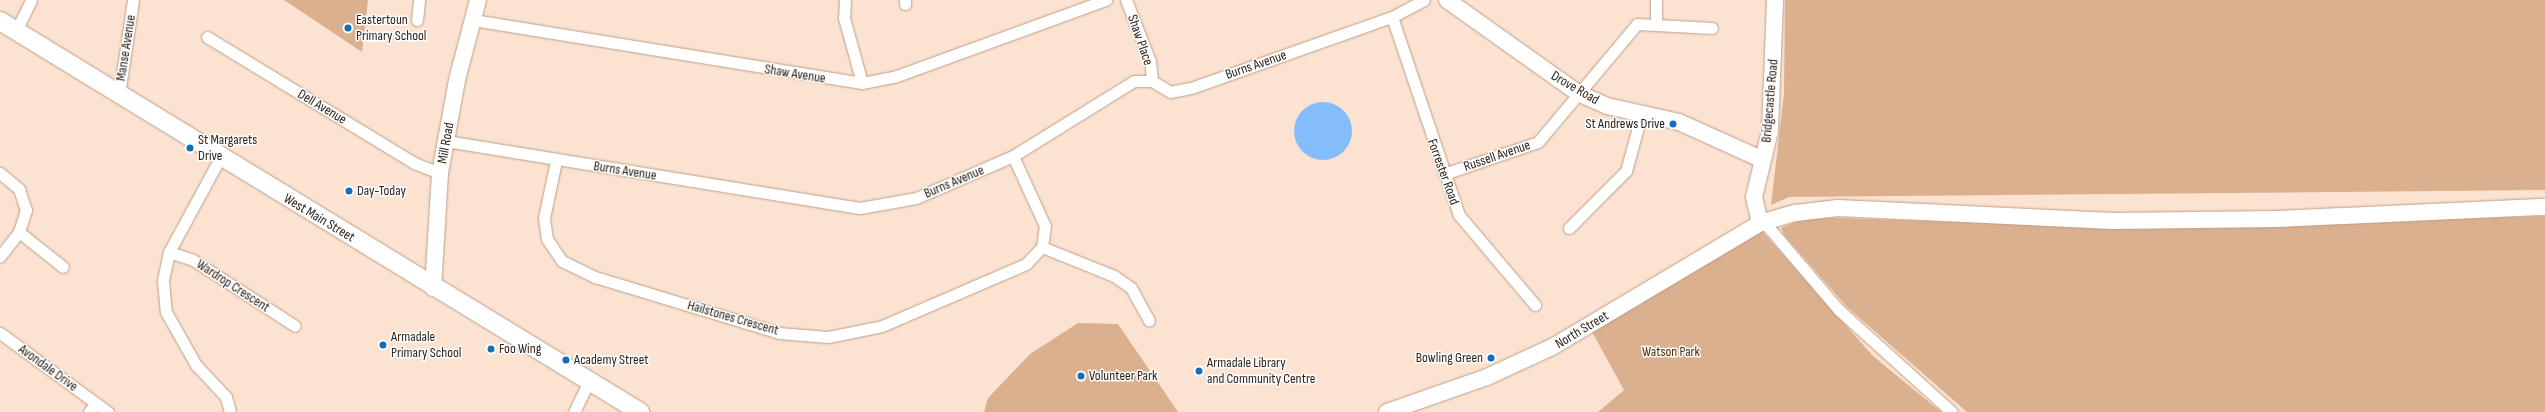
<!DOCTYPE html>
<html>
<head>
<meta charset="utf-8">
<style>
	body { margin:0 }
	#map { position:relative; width:2545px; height:412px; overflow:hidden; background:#fce3d1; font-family:"Sofia Sans Condensed",sans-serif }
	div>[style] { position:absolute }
	.green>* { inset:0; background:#dbb08f }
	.water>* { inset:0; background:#84bdf9 }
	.round { border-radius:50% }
	.roads { filter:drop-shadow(0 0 1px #bc9f8a) drop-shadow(0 0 1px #bc9f8a) }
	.street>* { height:11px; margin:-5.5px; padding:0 5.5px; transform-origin:5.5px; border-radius:5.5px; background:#fff }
	.secondary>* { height:16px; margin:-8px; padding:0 8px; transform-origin:8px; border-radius:8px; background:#fff }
	.primary>* { height:18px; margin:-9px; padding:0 9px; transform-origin:9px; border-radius:9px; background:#fff }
	.dots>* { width:11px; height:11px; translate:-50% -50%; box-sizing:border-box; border:2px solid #fff; border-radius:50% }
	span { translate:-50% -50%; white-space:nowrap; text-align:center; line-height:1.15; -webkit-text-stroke:3px #fff; paint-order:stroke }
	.poi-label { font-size:14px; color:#2e231a }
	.left { translate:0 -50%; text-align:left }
	.right { translate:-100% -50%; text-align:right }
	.street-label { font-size:14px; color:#2e231a }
	.park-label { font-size:14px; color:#542900 }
</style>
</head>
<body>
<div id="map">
	<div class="green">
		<div style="clip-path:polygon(284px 0,368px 0,362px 52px)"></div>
		<div style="clip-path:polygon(1785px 0,2545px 0,2545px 190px,1789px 197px,1771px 205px,1784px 94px)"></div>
		<div style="clip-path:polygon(2545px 216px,2545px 412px,1967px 412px,1847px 307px,1784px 235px,1781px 228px,1808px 217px,2140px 228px)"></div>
		<div style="clip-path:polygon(1762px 231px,1873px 356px,1941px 412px,1598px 412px,1624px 390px,1591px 330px)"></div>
		<div style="clip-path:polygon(1078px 323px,1118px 324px,1178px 412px,984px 412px,988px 398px,1030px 354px)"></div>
	</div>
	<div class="water">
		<div class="round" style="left:1294px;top:102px;width:58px;height:58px"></div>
	</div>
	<div class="roads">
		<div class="street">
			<div style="left:845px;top:0;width:18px;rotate:93deg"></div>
			<div style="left:844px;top:18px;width:67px;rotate:74.5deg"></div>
			<div style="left:905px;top:0;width:4px;rotate:90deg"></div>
			<div style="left:1126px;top:0;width:66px;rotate:68.5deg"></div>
			<div style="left:1150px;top:61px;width:20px;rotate:84deg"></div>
			<div style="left:1392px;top:17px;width:209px;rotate:71.3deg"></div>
			<div style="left:1459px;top:215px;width:118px;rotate:49.8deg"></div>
			<div style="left:417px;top:20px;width:20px;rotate:-84deg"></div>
			<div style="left:473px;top:20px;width:394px;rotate:9.2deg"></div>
			<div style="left:862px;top:83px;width:33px;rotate:-11deg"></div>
			<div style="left:894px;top:77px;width:226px;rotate:-20deg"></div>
			<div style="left:1656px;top:24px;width:24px;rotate:-90deg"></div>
			<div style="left:16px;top:31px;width:34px;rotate:-64deg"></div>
			<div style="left:207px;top:37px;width:242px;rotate:31.3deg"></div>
			<div style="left:414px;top:163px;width:28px;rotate:21deg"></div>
			<div style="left:119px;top:95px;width:96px;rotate:-81.6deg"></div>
			<div style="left:446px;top:141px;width:419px;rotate:9.2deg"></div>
			<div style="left:860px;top:208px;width:57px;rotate:-10.1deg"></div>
			<div style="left:916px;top:198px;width:106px;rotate:-23.4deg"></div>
			<div style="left:1013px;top:156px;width:142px;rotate:-31.8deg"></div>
			<div style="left:1134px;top:81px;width:18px"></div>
			<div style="left:1152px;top:81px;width:21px;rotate:31deg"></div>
			<div style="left:1170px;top:92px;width:21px;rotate:-11deg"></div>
			<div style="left:1191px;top:88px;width:213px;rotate:-19.5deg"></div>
			<div style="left:1392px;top:17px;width:36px;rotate:-28deg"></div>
			<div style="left:220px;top:158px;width:107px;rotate:118.5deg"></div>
			<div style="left:169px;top:252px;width:29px;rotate:102deg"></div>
			<div style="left:163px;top:280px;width:32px;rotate:85deg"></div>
			<div style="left:166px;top:312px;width:61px;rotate:60.5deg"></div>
			<div style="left:196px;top:365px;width:44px;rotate:46.8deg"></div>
			<div style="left:226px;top:397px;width:16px;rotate:75deg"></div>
			<div style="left:556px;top:161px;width:58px;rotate:101.9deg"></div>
			<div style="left:544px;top:218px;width:21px;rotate:82deg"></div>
			<div style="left:547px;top:239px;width:27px;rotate:56deg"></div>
			<div style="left:562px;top:261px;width:37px;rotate:26deg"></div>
			<div style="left:595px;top:277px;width:192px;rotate:16.9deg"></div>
			<div style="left:779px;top:333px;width:49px;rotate:4.7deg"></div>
			<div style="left:828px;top:337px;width:55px;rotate:-11.5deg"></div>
			<div style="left:882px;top:326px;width:157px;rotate:-23.3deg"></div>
			<div style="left:1026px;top:264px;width:23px;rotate:-47deg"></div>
			<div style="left:1042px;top:247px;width:21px;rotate:-82deg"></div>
			<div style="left:1045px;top:226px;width:77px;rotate:-114.6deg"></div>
			<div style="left:0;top:173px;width:25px;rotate:40deg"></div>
			<div style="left:19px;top:189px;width:22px;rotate:72deg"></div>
			<div style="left:26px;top:210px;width:23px;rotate:108deg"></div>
			<div style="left:19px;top:232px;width:31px;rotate:128deg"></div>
			<div style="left:1444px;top:174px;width:99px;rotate:-18.8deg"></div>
			<div style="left:1538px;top:142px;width:154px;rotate:-50deg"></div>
			<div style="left:1637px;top:24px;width:75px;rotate:3.1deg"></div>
			<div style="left:1764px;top:222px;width:116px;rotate:49.6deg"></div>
			<div style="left:1839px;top:310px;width:152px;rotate:42.1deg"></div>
			<div style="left:1569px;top:228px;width:81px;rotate:-45deg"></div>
			<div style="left:1626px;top:171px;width:60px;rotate:-74.6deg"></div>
			<div style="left:19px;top:232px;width:56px;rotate:38.5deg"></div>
			<div style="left:1042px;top:247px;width:78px;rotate:21.9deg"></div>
			<div style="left:1114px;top:276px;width:21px;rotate:35deg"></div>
			<div style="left:1131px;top:288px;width:37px;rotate:61deg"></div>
			<div style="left:169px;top:252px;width:25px;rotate:18deg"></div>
			<div style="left:193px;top:260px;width:121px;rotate:32.9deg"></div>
			<div style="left:0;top:333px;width:134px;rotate:36.2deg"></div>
			<div style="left:89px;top:412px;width:11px;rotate:-52deg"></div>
			<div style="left:574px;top:412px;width:34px;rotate:-64deg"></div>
		</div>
		<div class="secondary">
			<div style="left:1447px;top:0;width:161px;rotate:35.4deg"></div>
			<div style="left:1578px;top:93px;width:32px;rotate:24deg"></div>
			<div style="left:1607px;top:106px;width:74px;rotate:12.5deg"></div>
			<div style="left:1679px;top:122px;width:92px;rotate:24.3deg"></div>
			<div style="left:1760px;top:223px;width:27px;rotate:-103deg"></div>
			<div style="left:1754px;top:197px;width:68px;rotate:-76.4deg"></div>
			<div style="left:1770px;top:131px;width:131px;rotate:-87.8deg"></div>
			<div style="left:433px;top:288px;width:115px;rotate:-86.5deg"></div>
			<div style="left:440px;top:173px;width:95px;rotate:-79.6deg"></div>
			<div style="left:457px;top:80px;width:83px;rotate:-75.3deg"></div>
			<div style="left:1387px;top:412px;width:106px;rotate:-19.3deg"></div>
			<div style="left:1487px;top:377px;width:74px;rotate:-24.8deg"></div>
			<div style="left:1554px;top:346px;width:240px;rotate:-30.8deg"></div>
			<div style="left:1760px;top:223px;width:37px;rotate:-16deg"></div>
			<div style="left:1796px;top:213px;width:42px;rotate:-6.8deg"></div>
			<div style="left:1838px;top:208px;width:275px;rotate:2.7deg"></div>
			<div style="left:2113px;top:221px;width:164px;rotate:-0.7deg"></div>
			<div style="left:2277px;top:219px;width:268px;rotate:-2.6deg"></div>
		</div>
		<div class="primary">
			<div style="left:0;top:21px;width:750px;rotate:31.42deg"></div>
		</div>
	</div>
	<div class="dots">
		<div style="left:348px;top:28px;background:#126dba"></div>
		<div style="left:1673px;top:124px;background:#126dba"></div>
		<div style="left:190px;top:148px;background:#126dba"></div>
		<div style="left:349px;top:191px;background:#126dba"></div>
		<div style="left:383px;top:345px;background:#126dba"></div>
		<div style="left:491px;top:349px;background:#126dba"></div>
		<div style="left:1491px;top:358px;background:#126dba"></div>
		<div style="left:566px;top:360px;background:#126dba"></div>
		<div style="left:1199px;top:371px;background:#126dba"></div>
		<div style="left:1081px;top:376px;background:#126dba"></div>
	</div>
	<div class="poi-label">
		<span class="left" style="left:356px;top:28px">Eastertoun<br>Primary School</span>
		<span class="right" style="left:1665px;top:124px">St Andrews Drive</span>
		<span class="left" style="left:198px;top:148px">St Margarets<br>Drive</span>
		<span class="left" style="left:357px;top:191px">Day-Today</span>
		<span class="left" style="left:391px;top:345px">Armadale<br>Primary School</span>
		<span class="left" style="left:499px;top:349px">Foo Wing</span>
		<span class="right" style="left:1483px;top:358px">Bowling Green</span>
		<span class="left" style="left:574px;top:360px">Academy Street</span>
		<span class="left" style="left:1207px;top:371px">Armadale Library<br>and Community Centre</span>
		<span class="left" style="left:1089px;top:376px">Volunteer Park</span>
	</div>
	<div class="street-label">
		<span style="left:1140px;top:40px;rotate:71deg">Shaw Place</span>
		<span style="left:126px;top:48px;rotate:-81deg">Manse Avenue</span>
		<span style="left:1256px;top:65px;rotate:-19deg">Burns Avenue</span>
		<span style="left:795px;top:74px;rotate:9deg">Shaw Avenue</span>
		<span style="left:1575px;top:88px;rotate:30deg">Drove Road</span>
		<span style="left:1770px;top:101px;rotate:-85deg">Bridgecastle Road</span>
		<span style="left:322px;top:107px;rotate:31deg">Dell Avenue</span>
		<span style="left:446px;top:143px;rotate:-80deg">Mill Road</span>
		<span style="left:1497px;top:156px;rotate:-19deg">Russell Avenue</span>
		<span style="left:625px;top:171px;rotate:9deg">Burns Avenue</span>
		<span style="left:1443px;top:172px;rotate:70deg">Forrester Road</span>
		<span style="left:954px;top:182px;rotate:-23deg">Burns Avenue</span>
		<span style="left:319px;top:218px;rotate:31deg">West Main Street</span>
		<span style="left:233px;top:286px;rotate:33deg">Wardrop Crescent</span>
		<span style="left:733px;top:318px;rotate:16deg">Hailstones Crescent</span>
		<span style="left:1582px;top:330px;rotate:-31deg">North Street</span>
		<span style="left:48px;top:368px;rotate:36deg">Avondale Drive</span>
	</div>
	<div class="park-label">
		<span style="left:1671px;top:352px">Watson Park</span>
	</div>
</div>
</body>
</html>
